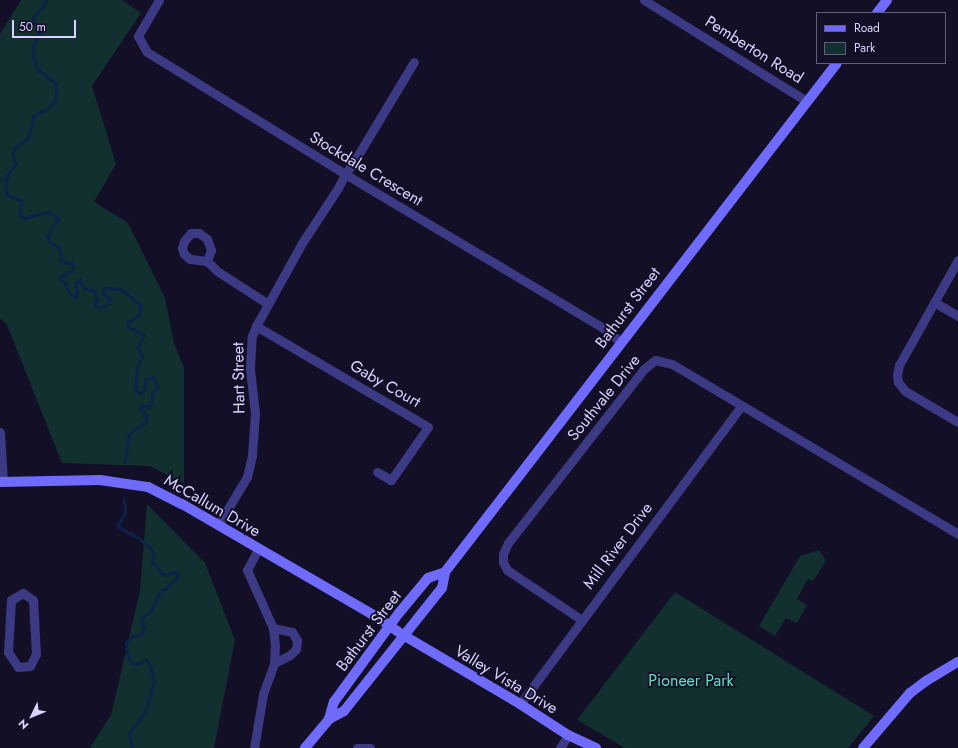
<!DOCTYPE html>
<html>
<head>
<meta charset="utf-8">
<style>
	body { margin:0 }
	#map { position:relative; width:958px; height:748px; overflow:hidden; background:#130f26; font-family:Jost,sans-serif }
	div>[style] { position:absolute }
	.green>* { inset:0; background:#12302f }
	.stream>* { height:2.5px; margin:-1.25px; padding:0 1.25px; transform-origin:1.25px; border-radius:1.25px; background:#0c2248 }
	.street>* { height:9px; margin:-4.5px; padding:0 4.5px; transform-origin:4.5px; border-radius:4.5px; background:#3d3a85 }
	.secondary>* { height:10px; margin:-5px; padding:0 5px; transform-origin:5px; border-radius:5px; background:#6f6bff }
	span { translate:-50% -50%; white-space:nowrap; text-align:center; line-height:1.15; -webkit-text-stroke:3.5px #130f26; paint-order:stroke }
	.street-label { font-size:16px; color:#d9d4ff }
	.park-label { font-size:16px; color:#5fe0c0 }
	.legend { position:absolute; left:816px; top:12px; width:130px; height:52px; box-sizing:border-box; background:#130f26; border:1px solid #625e7d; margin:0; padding:5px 7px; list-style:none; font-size:12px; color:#d9d4ff }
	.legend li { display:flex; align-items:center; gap:8px; height:20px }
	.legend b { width:20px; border:1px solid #625e7d }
	.north { position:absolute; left:12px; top:696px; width:40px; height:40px; -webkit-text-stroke:3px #130f26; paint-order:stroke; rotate:227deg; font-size:11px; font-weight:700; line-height:16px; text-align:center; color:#d9d4ff }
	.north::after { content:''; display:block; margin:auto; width:14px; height:18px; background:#d9d4ff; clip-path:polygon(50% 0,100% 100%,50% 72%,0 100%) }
	.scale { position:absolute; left:12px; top:20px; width:64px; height:18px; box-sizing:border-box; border:2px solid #d9d4ff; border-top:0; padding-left:5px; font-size:12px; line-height:14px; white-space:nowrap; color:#d9d4ff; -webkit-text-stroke:3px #130f26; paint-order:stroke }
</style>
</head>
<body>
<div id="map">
	<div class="green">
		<div style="clip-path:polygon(21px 0,122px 0,141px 13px,92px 86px,116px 164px,94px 202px,128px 223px,165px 298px,174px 343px,184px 368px,184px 483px,149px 466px,62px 463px,7px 325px,0 318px,0 34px)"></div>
		<div style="clip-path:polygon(147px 504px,205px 563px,235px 640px,214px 748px,90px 748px,111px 715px,140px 591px)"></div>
		<div style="clip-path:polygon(819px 550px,826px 561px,813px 581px,808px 579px,797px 599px,807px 605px,797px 623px,786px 618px,775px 636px,759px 626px,800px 556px)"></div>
		<div style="clip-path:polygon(675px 592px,874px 716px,848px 748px,625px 748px,577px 720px)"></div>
	</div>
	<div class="stream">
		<div style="left:46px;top:0;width:6px;rotate:108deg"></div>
		<div style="left:44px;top:6px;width:15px;rotate:132deg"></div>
		<div style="left:34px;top:17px;width:5px;rotate:90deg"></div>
		<div style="left:34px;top:22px;width:12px;rotate:59deg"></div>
		<div style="left:40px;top:32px;width:14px;rotate:115deg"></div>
		<div style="left:34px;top:45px;width:12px;rotate:90deg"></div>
		<div style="left:34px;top:57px;width:14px;rotate:73deg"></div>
		<div style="left:38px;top:70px;width:22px;rotate:36deg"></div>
		<div style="left:56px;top:83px;width:12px;rotate:85deg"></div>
		<div style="left:57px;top:95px;width:7px;rotate:106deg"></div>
		<div style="left:55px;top:102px;width:10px;rotate:135deg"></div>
		<div style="left:48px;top:109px;width:16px;rotate:153deg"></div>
		<div style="left:34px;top:116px;width:23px;rotate:103deg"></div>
		<div style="left:29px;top:138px;width:17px;rotate:144deg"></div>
		<div style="left:15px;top:148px;width:7px;rotate:106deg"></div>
		<div style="left:13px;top:155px;width:10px;rotate:73deg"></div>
		<div style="left:16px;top:165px;width:13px;rotate:129deg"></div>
		<div style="left:8px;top:175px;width:12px;rotate:99deg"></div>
		<div style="left:6px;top:187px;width:8px;rotate:83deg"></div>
		<div style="left:7px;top:195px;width:16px;rotate:22deg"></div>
		<div style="left:22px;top:201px;width:14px;rotate:98deg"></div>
		<div style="left:20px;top:215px;width:4px;rotate:45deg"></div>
		<div style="left:23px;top:218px;width:27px;rotate:-13deg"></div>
		<div style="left:49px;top:212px;width:12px;rotate:35deg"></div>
		<div style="left:59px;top:219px;width:11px;rotate:128deg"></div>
		<div style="left:52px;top:228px;width:10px;rotate:114deg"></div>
		<div style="left:48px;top:237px;width:5px;rotate:68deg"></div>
		<div style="left:50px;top:242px;width:10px;rotate:29deg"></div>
		<div style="left:59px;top:247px;width:8px;rotate:76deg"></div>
		<div style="left:61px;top:255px;width:6px;rotate:90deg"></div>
		<div style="left:61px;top:261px;width:12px;rotate:14deg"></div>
		<div style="left:73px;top:264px;width:3px;rotate:72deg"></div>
		<div style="left:74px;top:267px;width:4px;rotate:117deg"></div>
		<div style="left:72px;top:271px;width:14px;rotate:150deg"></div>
		<div style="left:60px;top:278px;width:7px;rotate:45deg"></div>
		<div style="left:65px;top:283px;width:11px;rotate:63deg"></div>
		<div style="left:70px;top:293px;width:6px;rotate:39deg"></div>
		<div style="left:75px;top:297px;width:3px;rotate:-45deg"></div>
		<div style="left:77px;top:295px;width:12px;rotate:-99deg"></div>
		<div style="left:75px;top:283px;width:6px;rotate:-31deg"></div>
		<div style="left:80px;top:280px;width:9px;rotate:63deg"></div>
		<div style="left:84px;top:288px;width:11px;rotate:15deg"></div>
		<div style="left:95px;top:291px;width:8px;rotate:76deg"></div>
		<div style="left:97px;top:299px;width:4px;rotate:124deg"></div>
		<div style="left:95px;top:302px;width:4px;rotate:76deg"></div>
		<div style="left:96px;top:306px;width:5px;rotate:22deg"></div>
		<div style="left:101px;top:308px;width:9px;rotate:-32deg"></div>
		<div style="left:109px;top:303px;width:4px;rotate:-76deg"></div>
		<div style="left:110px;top:299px;width:9px;rotate:-144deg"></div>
		<div style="left:103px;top:294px;width:6px;rotate:-81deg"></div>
		<div style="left:104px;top:288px;width:17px;rotate:3deg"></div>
		<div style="left:121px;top:289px;width:26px;rotate:39deg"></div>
		<div style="left:141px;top:305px;width:10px;rotate:96deg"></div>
		<div style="left:140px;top:315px;width:14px;rotate:146deg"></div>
		<div style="left:128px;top:323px;width:3px;rotate:108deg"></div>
		<div style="left:127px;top:326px;width:19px;rotate:28deg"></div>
		<div style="left:144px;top:335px;width:14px;rotate:115deg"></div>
		<div style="left:138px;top:348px;width:9px;rotate:58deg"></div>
		<div style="left:143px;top:356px;width:15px;rotate:113deg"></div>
		<div style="left:137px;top:370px;width:20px;rotate:93deg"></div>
		<div style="left:136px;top:390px;width:6px;rotate:45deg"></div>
		<div style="left:140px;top:394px;width:5px;rotate:-37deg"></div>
		<div style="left:144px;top:391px;width:12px;rotate:-81deg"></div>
		<div style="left:146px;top:379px;width:3px;rotate:-18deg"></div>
		<div style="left:149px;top:378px;width:4px;rotate:-14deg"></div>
		<div style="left:153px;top:377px;width:4px;rotate:56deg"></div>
		<div style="left:155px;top:380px;width:9px;rotate:69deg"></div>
		<div style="left:158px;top:388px;width:6px;rotate:141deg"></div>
		<div style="left:153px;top:392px;width:11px;rotate:95deg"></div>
		<div style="left:152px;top:403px;width:5px;rotate:127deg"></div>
		<div style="left:149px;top:407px;width:7px;rotate:-172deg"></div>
		<div style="left:142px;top:406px;width:3px;rotate:108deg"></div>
		<div style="left:141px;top:409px;width:7px;rotate:45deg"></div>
		<div style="left:146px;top:414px;width:7px;rotate:82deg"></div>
		<div style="left:147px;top:421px;width:11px;rotate:139deg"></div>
		<div style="left:139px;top:428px;width:6px;rotate:162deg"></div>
		<div style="left:133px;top:430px;width:8px;rotate:120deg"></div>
		<div style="left:129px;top:437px;width:25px;rotate:99deg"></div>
		<div style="left:0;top:179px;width:7px;rotate:-8deg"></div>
		<div style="left:124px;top:498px;width:14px;rotate:82deg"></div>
		<div style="left:126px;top:512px;width:16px;rotate:120deg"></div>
		<div style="left:118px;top:526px;width:5px;rotate:37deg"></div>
		<div style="left:122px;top:529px;width:19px;rotate:28deg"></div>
		<div style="left:139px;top:538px;width:15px;rotate:42deg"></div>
		<div style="left:150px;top:548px;width:6px;rotate:51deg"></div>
		<div style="left:154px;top:553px;width:11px;rotate:95deg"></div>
		<div style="left:153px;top:564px;width:4px;rotate:14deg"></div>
		<div style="left:157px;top:565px;width:9px;rotate:63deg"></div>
		<div style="left:161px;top:573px;width:4px;rotate:27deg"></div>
		<div style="left:165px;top:575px;width:11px;rotate:-15deg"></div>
		<div style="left:176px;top:572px;width:4px;rotate:56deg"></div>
		<div style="left:178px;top:575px;width:5px;rotate:112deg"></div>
		<div style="left:176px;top:580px;width:13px;rotate:138deg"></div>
		<div style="left:166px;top:589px;width:5px;rotate:158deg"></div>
		<div style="left:161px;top:591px;width:23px;rotate:115deg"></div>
		<div style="left:151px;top:612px;width:11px;rotate:146deg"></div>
		<div style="left:142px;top:618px;width:6px;rotate:90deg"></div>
		<div style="left:142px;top:624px;width:6px;rotate:59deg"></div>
		<div style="left:145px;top:629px;width:6px;rotate:121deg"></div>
		<div style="left:142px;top:634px;width:9px;rotate:162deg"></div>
		<div style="left:133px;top:637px;width:9px;rotate:139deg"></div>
		<div style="left:126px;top:643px;width:15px;rotate:79deg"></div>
		<div style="left:129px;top:658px;width:6px;rotate:51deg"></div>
		<div style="left:133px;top:663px;width:5px;rotate:11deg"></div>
		<div style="left:138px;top:664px;width:9px;rotate:-27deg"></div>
		<div style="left:146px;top:660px;width:6px;rotate:45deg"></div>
		<div style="left:150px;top:664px;width:18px;rotate:74deg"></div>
		<div style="left:155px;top:681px;width:31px;rotate:107deg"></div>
		<div style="left:146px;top:711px;width:28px;rotate:125deg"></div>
		<div style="left:130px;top:734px;width:14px;rotate:82deg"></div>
	</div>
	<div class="street">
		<div style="left:159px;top:0;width:42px;rotate:120.3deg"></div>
		<div style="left:138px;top:36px;width:18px;rotate:61deg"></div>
		<div style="left:147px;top:52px;width:233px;rotate:31.6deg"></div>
		<div style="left:345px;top:174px;width:300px;rotate:30.8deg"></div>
		<div style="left:603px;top:328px;width:23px;rotate:38deg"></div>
		<div style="left:644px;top:0;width:191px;rotate:31.9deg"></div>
		<div style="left:958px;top:260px;width:120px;rotate:119.3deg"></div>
		<div style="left:899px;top:365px;width:10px;rotate:101deg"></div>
		<div style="left:897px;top:375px;width:7px;rotate:82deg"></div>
		<div style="left:898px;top:382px;width:11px;rotate:52deg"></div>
		<div style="left:905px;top:391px;width:61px;rotate:30.3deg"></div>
		<div style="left:207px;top:261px;width:17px;rotate:-173deg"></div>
		<div style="left:190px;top:259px;width:8px;rotate:-140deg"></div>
		<div style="left:184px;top:254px;width:6px;rotate:-108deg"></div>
		<div style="left:182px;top:248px;width:7px;rotate:-74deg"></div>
		<div style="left:184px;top:241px;width:11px;rotate:-49deg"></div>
		<div style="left:191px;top:233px;width:8px"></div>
		<div style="left:199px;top:233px;width:10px;rotate:37deg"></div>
		<div style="left:207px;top:239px;width:12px;rotate:70deg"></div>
		<div style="left:211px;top:250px;width:12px;rotate:110deg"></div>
		<div style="left:207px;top:261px;width:14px;rotate:45deg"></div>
		<div style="left:217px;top:271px;width:61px;rotate:32.9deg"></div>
		<div style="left:934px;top:302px;width:28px;rotate:30deg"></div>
		<div style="left:256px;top:326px;width:199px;rotate:30.4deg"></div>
		<div style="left:428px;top:427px;width:65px;rotate:124.9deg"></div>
		<div style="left:391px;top:480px;width:16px;rotate:-150deg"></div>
		<div style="left:0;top:432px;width:50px;rotate:86.6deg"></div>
		<div style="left:218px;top:525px;width:56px;rotate:-58.9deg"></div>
		<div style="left:247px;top:477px;width:23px;rotate:-77deg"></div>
		<div style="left:252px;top:455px;width:42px;rotate:-85.9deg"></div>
		<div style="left:255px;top:413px;width:44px;rotate:-96.5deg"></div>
		<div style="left:250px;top:369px;width:33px;rotate:-87deg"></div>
		<div style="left:252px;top:336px;width:11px;rotate:-68deg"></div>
		<div style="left:256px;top:326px;width:95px;rotate:-61deg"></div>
		<div style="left:302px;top:243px;width:66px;rotate:-56.8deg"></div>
		<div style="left:338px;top:188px;width:16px;rotate:-63deg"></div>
		<div style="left:345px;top:174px;width:11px;rotate:-52deg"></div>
		<div style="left:352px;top:165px;width:120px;rotate:-59deg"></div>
		<div style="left:23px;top:593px;width:12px;rotate:35deg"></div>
		<div style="left:33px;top:600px;width:54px;rotate:86.8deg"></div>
		<div style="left:36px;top:654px;width:13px;rotate:117deg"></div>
		<div style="left:30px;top:666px;width:12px;rotate:175deg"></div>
		<div style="left:18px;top:667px;width:18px;rotate:-124deg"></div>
		<div style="left:8px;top:652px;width:52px;rotate:-86.7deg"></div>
		<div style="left:11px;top:600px;width:14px;rotate:-30deg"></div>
		<div style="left:582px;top:620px;width:90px;rotate:-146.3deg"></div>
		<div style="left:507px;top:570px;width:9px;rotate:-117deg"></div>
		<div style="left:503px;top:562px;width:8px;rotate:-90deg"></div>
		<div style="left:503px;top:554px;width:12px;rotate:-66deg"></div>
		<div style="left:508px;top:543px;width:221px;rotate:-52deg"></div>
		<div style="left:644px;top:369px;width:14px;rotate:-39deg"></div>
		<div style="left:655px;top:360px;width:17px;rotate:13deg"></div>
		<div style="left:672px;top:364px;width:333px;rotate:30.7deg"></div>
		<div style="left:273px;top:628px;width:19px;rotate:12deg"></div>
		<div style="left:292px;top:632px;width:9px;rotate:58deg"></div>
		<div style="left:297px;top:640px;width:9px;rotate:96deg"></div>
		<div style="left:296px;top:649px;width:8px;rotate:135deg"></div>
		<div style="left:290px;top:655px;width:18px;rotate:153deg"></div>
		<div style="left:520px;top:704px;width:371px;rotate:-53.4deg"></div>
		<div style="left:254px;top:748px;width:55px;rotate:-80.5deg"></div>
		<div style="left:263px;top:694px;width:33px;rotate:-70deg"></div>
		<div style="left:274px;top:663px;width:17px;rotate:-87deg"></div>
		<div style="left:275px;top:646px;width:18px;rotate:-96deg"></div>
		<div style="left:273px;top:628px;width:64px;rotate:-114.1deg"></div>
		<div style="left:247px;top:570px;width:24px;rotate:-62deg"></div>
		<div style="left:357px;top:748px;width:13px"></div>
		<div style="left:560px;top:748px;width:15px;rotate:-58deg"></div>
	</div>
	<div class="secondary">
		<div style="left:877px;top:13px;width:16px;rotate:-52deg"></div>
		<div style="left:0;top:482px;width:100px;rotate:-1.1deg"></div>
		<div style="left:100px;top:480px;width:49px;rotate:8.3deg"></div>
		<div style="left:148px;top:487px;width:38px;rotate:27deg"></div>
		<div style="left:182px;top:504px;width:229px;rotate:30.1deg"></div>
		<div style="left:380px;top:619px;width:28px;rotate:35deg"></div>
		<div style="left:403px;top:635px;width:136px;rotate:30.5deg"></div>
		<div style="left:520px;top:704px;width:57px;rotate:32.9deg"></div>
		<div style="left:568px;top:735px;width:31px;rotate:25deg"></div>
		<div style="left:329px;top:719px;width:18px;rotate:-74deg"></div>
		<div style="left:334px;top:702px;width:110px;rotate:-53.9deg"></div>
		<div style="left:399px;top:613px;width:45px;rotate:-50.4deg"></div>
		<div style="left:428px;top:578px;width:18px;rotate:-19deg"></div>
		<div style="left:305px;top:748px;width:38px;rotate:-50deg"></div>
		<div style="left:329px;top:719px;width:17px;rotate:-28deg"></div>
		<div style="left:344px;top:711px;width:157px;rotate:-51.5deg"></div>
		<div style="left:442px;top:588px;width:16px;rotate:-79deg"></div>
		<div style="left:445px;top:572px;width:642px;rotate:-52.4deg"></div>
		<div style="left:863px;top:748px;width:72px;rotate:-49.5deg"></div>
		<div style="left:910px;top:693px;width:20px;rotate:-37deg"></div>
		<div style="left:926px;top:681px;width:37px;rotate:-31deg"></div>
	</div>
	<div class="street-label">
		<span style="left:754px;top:50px;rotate:32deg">Pemberton Road</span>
		<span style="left:366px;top:169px;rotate:31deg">Stockdale Crescent</span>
		<span style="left:628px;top:308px;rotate:-53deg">Bathurst Street</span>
		<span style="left:239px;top:378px;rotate:-91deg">Hart Street</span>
		<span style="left:385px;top:384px;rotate:30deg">Gaby Court</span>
		<span style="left:604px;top:398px;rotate:-51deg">Southvale Drive</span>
		<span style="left:212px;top:506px;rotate:30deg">McCallum Drive</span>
		<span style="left:618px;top:546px;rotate:-53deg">Mill River Drive</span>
		<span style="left:369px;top:631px;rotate:-53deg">Bathurst Street</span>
		<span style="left:506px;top:680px;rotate:31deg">Valley Vista Drive</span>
	</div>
	<div class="park-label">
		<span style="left:691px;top:681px">Pioneer Park</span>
	</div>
	<ul class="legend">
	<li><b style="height:5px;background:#6f6bff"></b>Road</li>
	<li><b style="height:11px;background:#12302f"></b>Park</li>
	</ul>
	<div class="north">N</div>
	<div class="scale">50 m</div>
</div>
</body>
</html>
